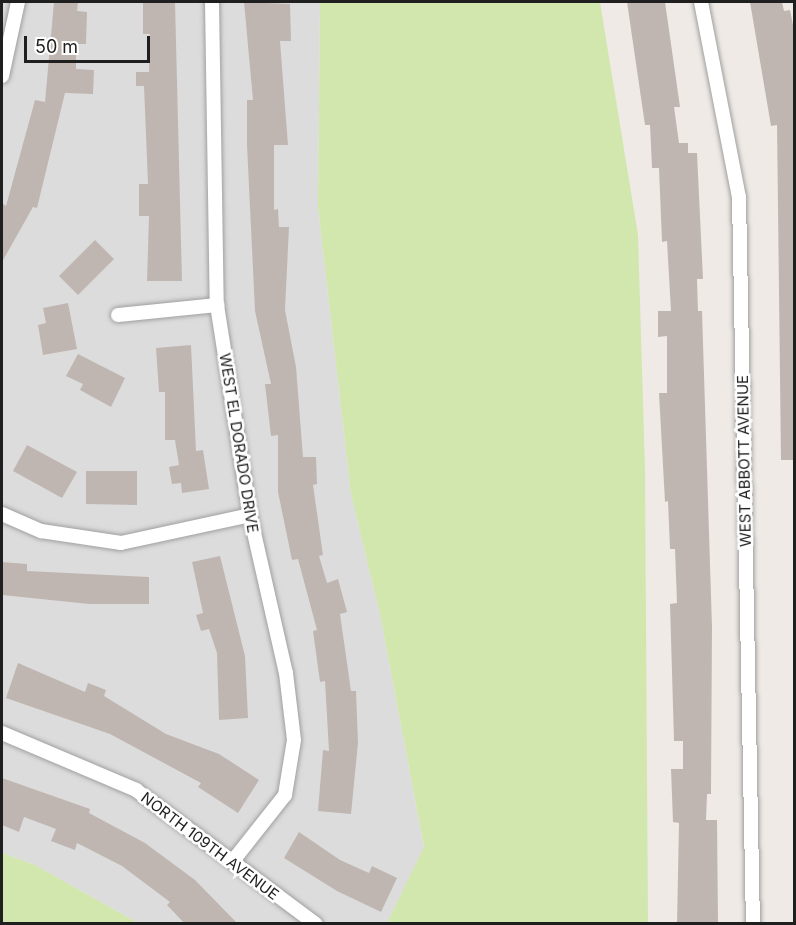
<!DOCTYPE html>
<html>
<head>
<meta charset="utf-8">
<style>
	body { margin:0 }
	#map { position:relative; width:796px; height:925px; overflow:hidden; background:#efeae5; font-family:Inter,sans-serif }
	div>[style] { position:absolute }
	.residential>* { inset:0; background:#dddcdc }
	.grass>* { inset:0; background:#d1e7ae }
	.building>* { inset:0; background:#bfb6b2 }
	.roads { filter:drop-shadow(0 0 2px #a0a0a0) drop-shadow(0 0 2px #a0a0a0) }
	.minor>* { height:14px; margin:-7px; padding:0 7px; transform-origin:7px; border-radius:7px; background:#fff }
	span { translate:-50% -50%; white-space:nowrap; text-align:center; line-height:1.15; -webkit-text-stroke:5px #fff; paint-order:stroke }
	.street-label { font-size:15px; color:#1f1f1f }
	.frame { position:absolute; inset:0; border:3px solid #1f1f1f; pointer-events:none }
	.scale { position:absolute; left:24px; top:36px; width:126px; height:27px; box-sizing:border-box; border:3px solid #1f1f1f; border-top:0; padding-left:8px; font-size:18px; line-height:21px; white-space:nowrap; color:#1f1f1f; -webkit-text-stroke:4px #fff; paint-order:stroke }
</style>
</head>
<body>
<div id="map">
	<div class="residential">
		<div style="clip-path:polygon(2px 2px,320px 2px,318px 207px,351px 494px,380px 614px,424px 848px,387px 923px,138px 923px,35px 865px,2px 853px)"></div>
	</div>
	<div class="grass">
		<div style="clip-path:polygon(320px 2px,600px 2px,638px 235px,645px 470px,648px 923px,387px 923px,424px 847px,380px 614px,351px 494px,318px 207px)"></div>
		<div style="clip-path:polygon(2px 853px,35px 865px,138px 923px,2px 923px)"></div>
	</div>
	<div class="building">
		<div style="clip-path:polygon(54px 2px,78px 2px,77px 11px,87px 12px,86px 44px,76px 44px,76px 69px,94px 70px,93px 94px,65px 93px,37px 208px,33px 207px,2px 262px,2px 203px,6px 206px,35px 100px,45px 102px)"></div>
		<div style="clip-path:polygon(143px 2px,175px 2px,182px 281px,147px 281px,149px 216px,139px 216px,139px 184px,148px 184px,144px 86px,136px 86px,136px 72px,149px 72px,150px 34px,143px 34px)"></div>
		<div style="clip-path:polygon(244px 2px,290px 4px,291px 41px,280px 41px,288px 145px,274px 145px,274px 210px,278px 209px,279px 227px,289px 227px,285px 310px,296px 367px,303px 457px,316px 457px,317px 484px,313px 485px,323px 555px,319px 556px,327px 583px,338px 579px,347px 612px,340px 614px,351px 691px,356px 691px,358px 743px,351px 814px,318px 811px,323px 750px,329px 751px,325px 681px,320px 682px,313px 631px,317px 630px,298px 559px,292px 560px,278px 492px,278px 435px,271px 436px,265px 384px,271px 384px,255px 311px,247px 145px,247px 100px,253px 100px)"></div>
		<div style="clip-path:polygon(627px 2px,665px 2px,680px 107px,674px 107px,679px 143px,688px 143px,688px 153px,697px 153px,703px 279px,697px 279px,698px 311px,702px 311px,712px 627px,711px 794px,707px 794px,706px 820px,717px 820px,718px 924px,677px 924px,679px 823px,673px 822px,671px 769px,683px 769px,683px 741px,674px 741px,670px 604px,677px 603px,675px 549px,670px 549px,668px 501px,665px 502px,659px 393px,667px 393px,667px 336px,658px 337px,658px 311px,671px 311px,667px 241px,662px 242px,659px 168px,652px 168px,650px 125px,645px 125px)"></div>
		<div style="clip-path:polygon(750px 2px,782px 2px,784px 11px,790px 10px,795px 35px,795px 460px,781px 460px,777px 125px,771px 126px)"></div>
		<div style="clip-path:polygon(95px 240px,114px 259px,78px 295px,59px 276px)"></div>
		<div style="clip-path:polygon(68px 303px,77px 349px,43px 355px,38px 325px,46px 323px,43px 308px)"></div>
		<div style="clip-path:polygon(191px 345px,196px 451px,203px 450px,209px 489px,182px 493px,181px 483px,172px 484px,169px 467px,179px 465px,175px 440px,165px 440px,165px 392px,159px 392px,156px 348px)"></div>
		<div style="clip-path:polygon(78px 354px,125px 378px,111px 407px,80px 390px,83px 384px,66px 376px)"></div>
		<div style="clip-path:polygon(27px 445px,77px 472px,62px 498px,13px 471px)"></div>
		<div style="clip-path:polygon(86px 471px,137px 471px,137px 505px,86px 504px)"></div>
		<div style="clip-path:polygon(220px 556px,245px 656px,248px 718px,219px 720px,217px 653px,209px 629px,201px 631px,196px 615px,203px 613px,192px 562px)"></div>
		<div style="clip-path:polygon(2px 562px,27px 564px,27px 571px,149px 577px,149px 604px,89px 604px,2px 595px)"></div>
		<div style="clip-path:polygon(18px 663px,85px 692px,88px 683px,106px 690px,104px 696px,166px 734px,219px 754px,259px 780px,238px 813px,198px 787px,201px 783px,110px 734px,6px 698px)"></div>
		<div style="clip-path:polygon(2px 778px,90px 809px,89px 813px,145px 843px,195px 880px,238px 924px,185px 924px,167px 905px,170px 902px,122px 866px,77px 843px,75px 850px,51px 841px,56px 829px,24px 817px,19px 832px,2px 825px)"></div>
		<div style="clip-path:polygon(299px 832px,340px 860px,369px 873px,372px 866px,397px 878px,381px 912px,337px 891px,284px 858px)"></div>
	</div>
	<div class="roads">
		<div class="minor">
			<div style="left:212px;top:2px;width:303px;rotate:89.1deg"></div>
			<div style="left:217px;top:305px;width:213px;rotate:81.1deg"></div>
			<div style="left:250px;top:515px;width:162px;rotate:77.2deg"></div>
			<div style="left:286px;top:673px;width:67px;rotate:83.2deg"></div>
			<div style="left:294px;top:740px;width:56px;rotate:99.3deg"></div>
			<div style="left:285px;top:795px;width:85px;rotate:128.3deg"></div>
			<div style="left:701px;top:2px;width:199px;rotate:79deg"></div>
			<div style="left:739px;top:197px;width:727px;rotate:88.9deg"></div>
			<div style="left:2px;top:76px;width:76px;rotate:-77.8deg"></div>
			<div style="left:118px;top:315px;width:100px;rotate:-5.8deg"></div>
			<div style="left:2px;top:514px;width:43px;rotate:23.6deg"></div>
			<div style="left:41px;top:531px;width:81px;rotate:8.5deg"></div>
			<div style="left:121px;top:543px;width:132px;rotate:-12.2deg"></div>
			<div style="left:2px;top:733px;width:146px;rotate:23deg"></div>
			<div style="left:136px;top:790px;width:224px;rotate:36.7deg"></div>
		</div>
	</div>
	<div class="street-label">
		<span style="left:239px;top:443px;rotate:81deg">WEST EL DORADO DRIVE</span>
		<span style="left:744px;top:461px;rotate:-91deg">WEST ABBOTT AVENUE</span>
		<span style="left:210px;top:846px;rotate:37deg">NORTH 109TH AVENUE</span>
	</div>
	<div class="frame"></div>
	<div class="scale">50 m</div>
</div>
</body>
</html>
